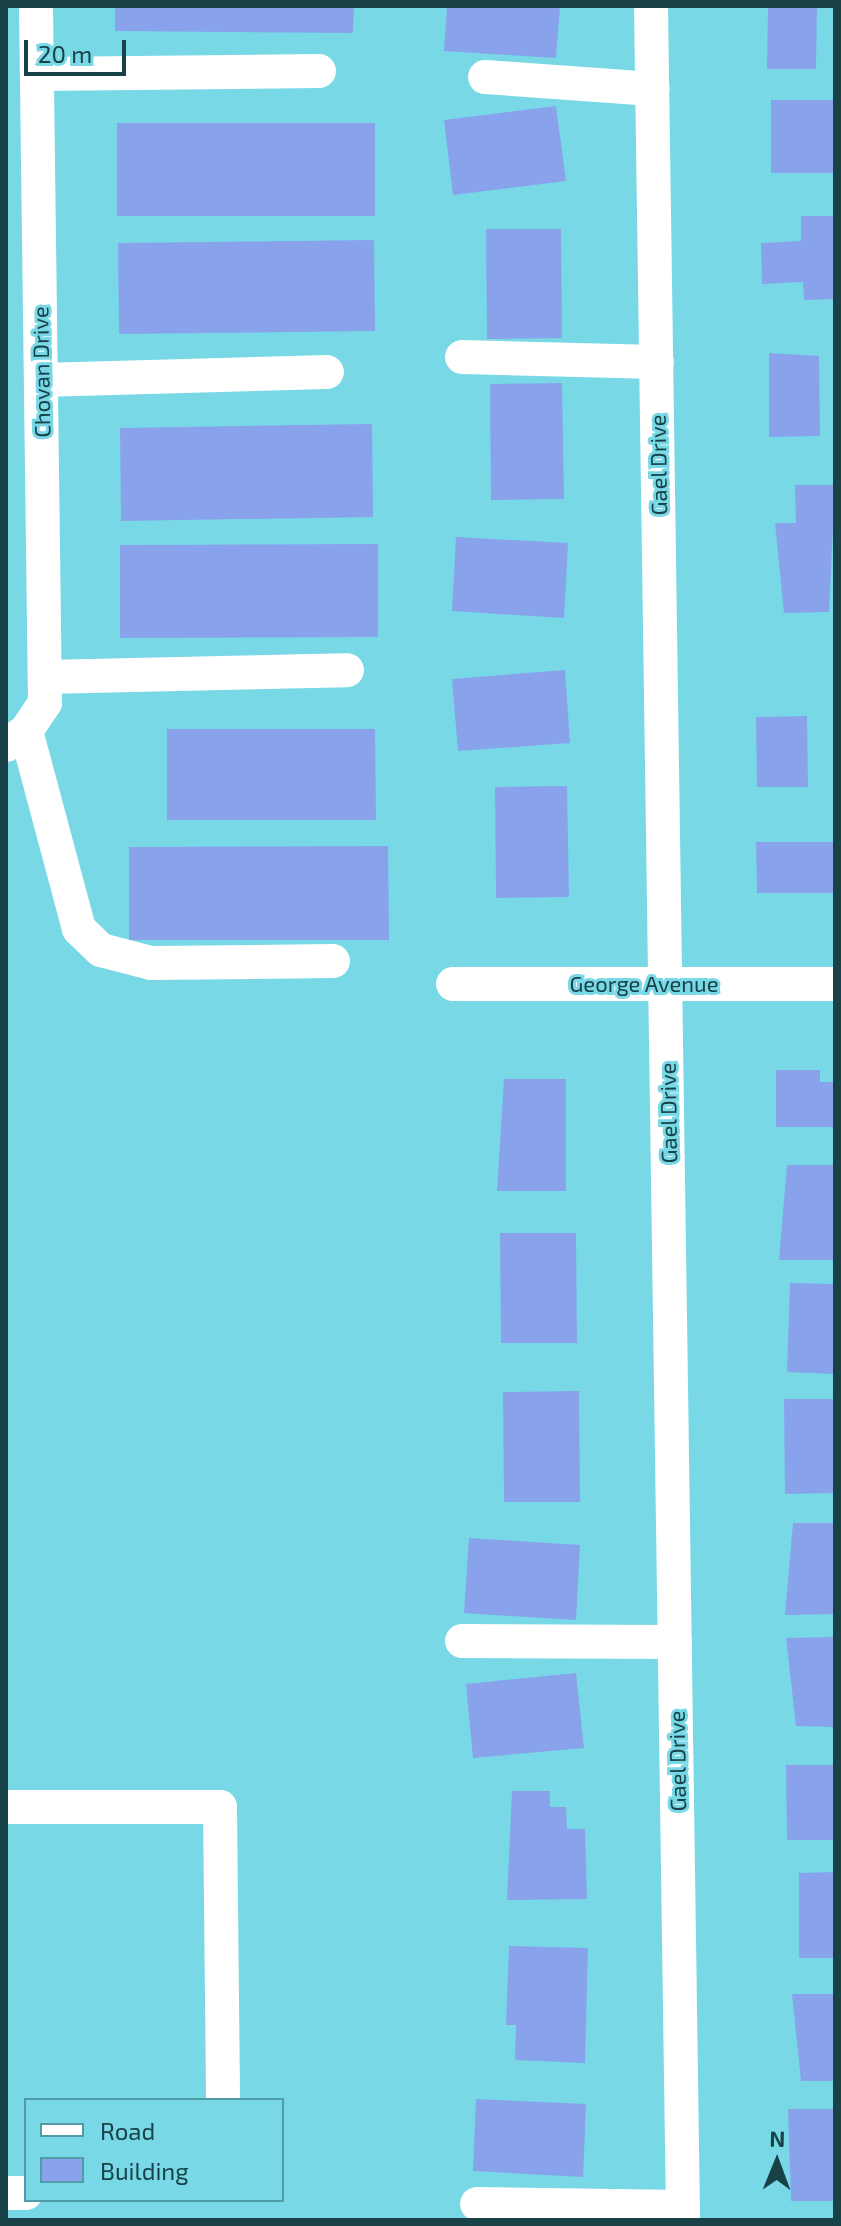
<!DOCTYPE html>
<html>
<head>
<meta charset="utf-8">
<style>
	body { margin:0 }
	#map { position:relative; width:841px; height:2226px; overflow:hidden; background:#78d8e6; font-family:"Exo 2",sans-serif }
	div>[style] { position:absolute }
	.building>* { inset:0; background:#88a3ec }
	.minor>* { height:34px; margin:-17px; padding:0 17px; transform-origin:17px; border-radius:17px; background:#fff }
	span { translate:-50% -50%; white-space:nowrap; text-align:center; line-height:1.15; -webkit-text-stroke:6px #78d8e6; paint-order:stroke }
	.street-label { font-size:22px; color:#194248 }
	.frame { position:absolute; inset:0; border:8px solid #194248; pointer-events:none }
	.legend { position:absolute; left:24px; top:2098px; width:260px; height:104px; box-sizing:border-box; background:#78d8e6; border:2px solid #529ca7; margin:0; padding:10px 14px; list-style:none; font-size:24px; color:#194248 }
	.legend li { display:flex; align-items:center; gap:16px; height:40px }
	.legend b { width:40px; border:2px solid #529ca7 }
	.north { position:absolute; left:737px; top:2122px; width:80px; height:80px; -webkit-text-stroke:6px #78d8e6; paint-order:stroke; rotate:1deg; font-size:22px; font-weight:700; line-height:32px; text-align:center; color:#194248 }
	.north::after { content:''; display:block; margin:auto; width:28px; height:36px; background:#194248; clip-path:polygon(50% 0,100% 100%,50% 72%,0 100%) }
	.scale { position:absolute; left:24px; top:40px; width:102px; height:36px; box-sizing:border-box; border:4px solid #194248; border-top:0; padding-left:10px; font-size:24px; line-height:28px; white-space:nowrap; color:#194248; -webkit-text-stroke:6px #78d8e6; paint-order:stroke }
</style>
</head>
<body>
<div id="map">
	<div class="building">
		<div style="clip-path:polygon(115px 6px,354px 6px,353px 33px,115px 31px)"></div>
		<div style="clip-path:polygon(447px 6px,560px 6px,556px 58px,444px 51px)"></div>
		<div style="clip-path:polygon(768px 6px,817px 6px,816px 69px,767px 69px)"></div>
		<div style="clip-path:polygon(771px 100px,835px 100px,835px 173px,771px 173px)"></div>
		<div style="clip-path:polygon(556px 106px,566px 181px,453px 195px,444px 120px)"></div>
		<div style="clip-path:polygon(117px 123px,375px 123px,375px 216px,117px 216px)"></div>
		<div style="clip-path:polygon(801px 216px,835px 216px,835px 299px,804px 300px,803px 282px,762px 284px,761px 243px,801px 241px)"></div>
		<div style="clip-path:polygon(486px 229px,561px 229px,562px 338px,487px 339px)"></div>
		<div style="clip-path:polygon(374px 240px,375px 331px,119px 334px,118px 243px)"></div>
		<div style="clip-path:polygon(769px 353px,819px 356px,820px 436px,769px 437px)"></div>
		<div style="clip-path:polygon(562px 383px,564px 499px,491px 500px,490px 384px)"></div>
		<div style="clip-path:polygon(372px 424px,373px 517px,121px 521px,120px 428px)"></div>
		<div style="clip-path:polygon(795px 485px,835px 485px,829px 612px,784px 613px,775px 523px,796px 523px)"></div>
		<div style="clip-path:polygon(456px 537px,568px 543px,564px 618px,452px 611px)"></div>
		<div style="clip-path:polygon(378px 544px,378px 637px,120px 638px,120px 545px)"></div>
		<div style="clip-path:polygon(565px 670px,570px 743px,458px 751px,452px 679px)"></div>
		<div style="clip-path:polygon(807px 716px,808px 787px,757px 787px,756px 717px)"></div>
		<div style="clip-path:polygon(167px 729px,375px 729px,376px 820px,167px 820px)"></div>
		<div style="clip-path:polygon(567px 786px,569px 897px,496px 898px,495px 787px)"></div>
		<div style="clip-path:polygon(756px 842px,835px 842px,835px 893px,757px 893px)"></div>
		<div style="clip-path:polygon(388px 846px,389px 940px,129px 940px,129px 847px)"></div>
		<div style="clip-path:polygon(776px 1070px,820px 1070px,820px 1082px,835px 1082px,835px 1127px,776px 1127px)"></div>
		<div style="clip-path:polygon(504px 1079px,566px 1079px,566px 1191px,497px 1191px)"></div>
		<div style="clip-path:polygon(787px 1165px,835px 1165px,835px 1260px,779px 1260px)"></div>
		<div style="clip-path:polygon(500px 1233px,576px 1233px,577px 1343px,501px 1343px)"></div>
		<div style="clip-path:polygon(790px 1283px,835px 1284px,833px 1374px,787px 1372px)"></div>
		<div style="clip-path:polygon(579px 1391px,580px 1502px,504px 1502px,503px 1392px)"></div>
		<div style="clip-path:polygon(784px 1399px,835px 1399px,835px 1493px,785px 1494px)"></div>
		<div style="clip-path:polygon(793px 1523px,835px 1523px,835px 1614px,785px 1615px)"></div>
		<div style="clip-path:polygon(469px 1538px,580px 1545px,576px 1620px,464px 1613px)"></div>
		<div style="clip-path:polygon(835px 1637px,835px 1727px,796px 1726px,786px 1638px)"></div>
		<div style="clip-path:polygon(576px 1673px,584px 1748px,473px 1758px,466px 1684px)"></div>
		<div style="clip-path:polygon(786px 1765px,835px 1765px,835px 1840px,787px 1840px)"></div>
		<div style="clip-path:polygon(512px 1791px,550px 1791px,550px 1807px,566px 1807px,567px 1829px,585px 1829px,587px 1899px,507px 1900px)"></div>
		<div style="clip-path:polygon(835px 1872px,835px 1958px,799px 1958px,799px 1873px)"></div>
		<div style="clip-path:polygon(509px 1946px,588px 1948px,585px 2063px,515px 2060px,516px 2025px,506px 2025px)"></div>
		<div style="clip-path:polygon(792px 1994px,835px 1994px,835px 2081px,801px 2081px)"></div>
		<div style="clip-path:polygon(476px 2099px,586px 2104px,583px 2177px,473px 2171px)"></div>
		<div style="clip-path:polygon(788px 2109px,835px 2109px,835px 2201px,791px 2201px)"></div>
	</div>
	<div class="minor">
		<div style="left:651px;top:6px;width:2214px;rotate:89.17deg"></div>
		<div style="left:37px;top:74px;width:282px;rotate:-0.6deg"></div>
		<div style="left:485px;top:77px;width:168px;rotate:4.1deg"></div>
		<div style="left:462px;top:357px;width:195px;rotate:1.5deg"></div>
		<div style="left:41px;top:380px;width:286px;rotate:-1.6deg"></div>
		<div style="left:45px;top:677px;width:302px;rotate:-1.3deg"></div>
		<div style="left:26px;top:731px;width:205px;rotate:75deg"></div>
		<div style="left:79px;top:929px;width:30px;rotate:44deg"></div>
		<div style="left:101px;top:950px;width:52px;rotate:14.6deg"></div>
		<div style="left:151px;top:963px;width:182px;rotate:-0.6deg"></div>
		<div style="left:6px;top:745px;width:24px;rotate:-35deg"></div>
		<div style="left:26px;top:731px;width:34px;rotate:-56deg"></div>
		<div style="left:45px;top:703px;width:697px;rotate:-90.74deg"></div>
		<div style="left:453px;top:984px;width:382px"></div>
		<div style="left:462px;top:1641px;width:213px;rotate:0.3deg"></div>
		<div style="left:6px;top:1807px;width:214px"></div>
		<div style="left:220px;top:1807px;width:293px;rotate:89.4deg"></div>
		<div style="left:6px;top:2193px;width:20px"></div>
		<div style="left:477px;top:2204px;width:206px;rotate:0.8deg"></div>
	</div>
	<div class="street-label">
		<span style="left:41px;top:372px;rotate:-91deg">Chovan Drive</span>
		<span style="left:658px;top:465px;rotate:-91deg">Gael Drive</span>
		<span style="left:644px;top:984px">George Avenue</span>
		<span style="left:668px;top:1113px;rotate:-91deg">Gael Drive</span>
		<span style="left:677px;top:1761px;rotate:-91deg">Gael Drive</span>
	</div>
	<div class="frame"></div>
	<ul class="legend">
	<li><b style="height:10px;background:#fff"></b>Road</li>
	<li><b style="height:22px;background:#88a3ec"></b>Building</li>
	</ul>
	<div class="north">N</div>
	<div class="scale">20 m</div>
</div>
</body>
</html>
